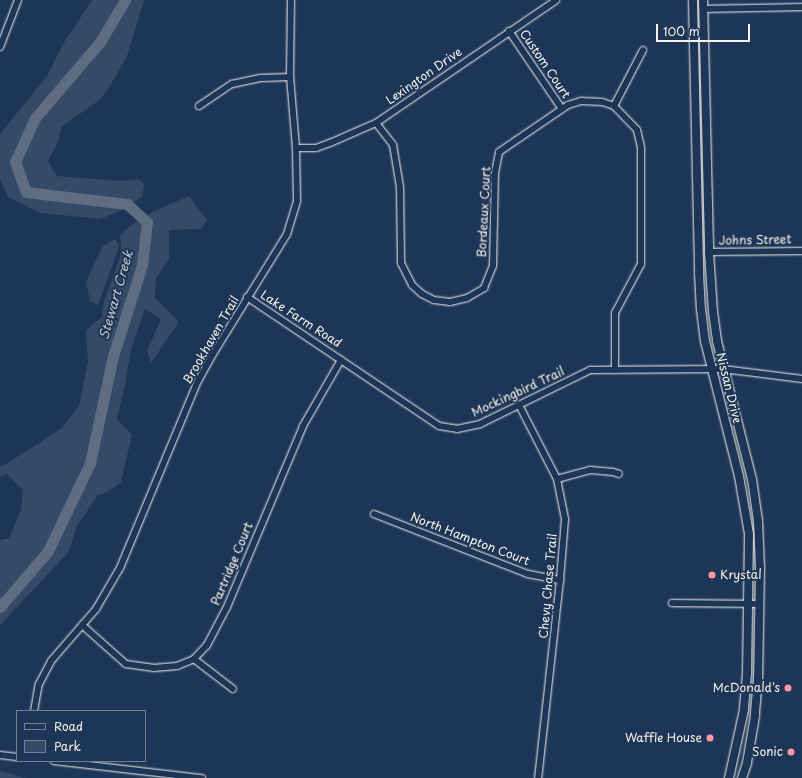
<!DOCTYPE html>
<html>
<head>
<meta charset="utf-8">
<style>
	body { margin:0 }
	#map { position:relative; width:802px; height:778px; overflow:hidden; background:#1d3557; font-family:"Playpen Sans",sans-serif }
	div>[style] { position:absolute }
	.green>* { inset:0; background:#354a67 }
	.river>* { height:11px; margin:-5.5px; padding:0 5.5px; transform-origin:5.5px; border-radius:5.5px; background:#5e6d82 }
	.roads { filter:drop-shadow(0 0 1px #f4f1e8) drop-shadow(0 0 1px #f4f1e8) }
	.minor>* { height:6px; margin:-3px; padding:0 3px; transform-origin:3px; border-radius:3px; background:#1d3557 }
	.major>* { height:8px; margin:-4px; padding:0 4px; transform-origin:4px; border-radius:4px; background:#1d3557 }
	.dots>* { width:11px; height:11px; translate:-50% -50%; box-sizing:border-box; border:2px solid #1d3557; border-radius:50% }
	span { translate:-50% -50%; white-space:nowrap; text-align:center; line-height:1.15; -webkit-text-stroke:4px #1d3557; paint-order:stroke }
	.street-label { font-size:12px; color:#f4f1e8 }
	.poi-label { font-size:12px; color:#f4f1e8 }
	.left { translate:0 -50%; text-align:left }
	.right { translate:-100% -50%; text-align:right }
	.water-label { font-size:13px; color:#c0c3c4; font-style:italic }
	.legend { position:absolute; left:16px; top:710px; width:130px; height:52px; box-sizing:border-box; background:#1d3557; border:1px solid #738091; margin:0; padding:5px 7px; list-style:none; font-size:12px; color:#f4f1e8 }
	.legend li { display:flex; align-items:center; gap:8px; height:20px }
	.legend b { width:20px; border:1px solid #738091 }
	.scale { position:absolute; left:656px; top:24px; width:94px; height:18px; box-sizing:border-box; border:2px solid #f4f1e8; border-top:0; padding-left:5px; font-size:12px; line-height:14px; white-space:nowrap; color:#f4f1e8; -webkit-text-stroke:3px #1d3557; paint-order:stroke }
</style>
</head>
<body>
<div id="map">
	<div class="green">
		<div style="clip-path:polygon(92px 0,144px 0,127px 56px,116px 76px,101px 99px,62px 126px,58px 142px,48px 161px,57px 176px,121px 181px,138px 179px,144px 184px,142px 197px,120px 211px,100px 219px,41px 213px,8px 197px,0 179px,0 134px,47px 76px,63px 44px)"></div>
		<div style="clip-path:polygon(189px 196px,207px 220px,201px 229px,169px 230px,169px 260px,156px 278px,155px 298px,179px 322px,151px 363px,147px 351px,161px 319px,145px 309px,131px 349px,125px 386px,117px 419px,132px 435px,121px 482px,108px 492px,98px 495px,77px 526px,68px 553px,0 625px,0 540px,9px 538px,21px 510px,23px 490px,7px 474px,0 476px,0 466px,6px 464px,62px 428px,79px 406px,88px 362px,86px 330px,102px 317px,103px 305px,120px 257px,121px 242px,120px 235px,130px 226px,152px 212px)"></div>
		<div style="clip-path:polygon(115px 239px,119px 245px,117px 253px,98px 305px,90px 301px,86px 282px,102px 247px)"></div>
		<div style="clip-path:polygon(0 771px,26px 778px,0 778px)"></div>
	</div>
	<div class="river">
		<div style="left:0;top:607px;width:74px;rotate:-49.4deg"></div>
		<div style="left:48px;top:551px;width:98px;rotate:-64.5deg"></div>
		<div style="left:90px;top:463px;width:109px;rotate:-77.9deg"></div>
		<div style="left:113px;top:356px;width:96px;rotate:-72.3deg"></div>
		<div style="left:142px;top:265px;width:43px;rotate:-83.4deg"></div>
		<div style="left:147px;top:222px;width:27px;rotate:-138deg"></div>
		<div style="left:127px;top:204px;width:102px;rotate:-173.2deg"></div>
		<div style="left:26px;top:192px;width:32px;rotate:-110deg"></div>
		<div style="left:15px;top:162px;width:48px;rotate:-65.6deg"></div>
		<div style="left:35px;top:118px;width:100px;rotate:-49.5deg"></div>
		<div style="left:100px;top:42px;width:49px;rotate:-59.2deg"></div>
	</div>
	<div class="roads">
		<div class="minor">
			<div style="left:704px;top:9px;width:98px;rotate:-1.2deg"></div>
			<div style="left:509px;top:31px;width:94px;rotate:55.8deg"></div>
			<div style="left:0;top:47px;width:50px;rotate:-69deg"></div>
			<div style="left:199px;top:106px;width:40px;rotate:-34deg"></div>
			<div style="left:232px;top:84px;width:30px;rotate:-12deg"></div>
			<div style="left:261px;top:78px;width:29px;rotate:-2deg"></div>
			<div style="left:614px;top:106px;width:63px;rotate:-62.6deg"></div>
			<div style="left:376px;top:123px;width:28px;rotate:52deg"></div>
			<div style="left:393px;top:145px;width:43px;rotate:80.5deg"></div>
			<div style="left:400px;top:187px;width:76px;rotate:89.2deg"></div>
			<div style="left:401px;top:263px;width:25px;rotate:63deg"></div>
			<div style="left:412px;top:285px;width:13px;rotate:42deg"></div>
			<div style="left:422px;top:294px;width:13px;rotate:27deg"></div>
			<div style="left:434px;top:300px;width:16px;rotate:7deg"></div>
			<div style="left:450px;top:302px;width:17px;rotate:-13deg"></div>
			<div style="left:467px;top:298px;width:20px;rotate:-30deg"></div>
			<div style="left:484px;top:288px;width:24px;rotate:-68deg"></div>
			<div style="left:493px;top:266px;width:93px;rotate:-88.8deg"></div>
			<div style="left:495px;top:173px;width:21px;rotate:-79deg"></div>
			<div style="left:499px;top:152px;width:83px;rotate:-34.3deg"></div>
			<div style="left:568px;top:105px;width:14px;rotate:-17deg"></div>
			<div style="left:581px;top:101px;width:21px;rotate:3deg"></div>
			<div style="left:602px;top:102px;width:13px;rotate:18deg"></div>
			<div style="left:614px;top:106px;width:33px;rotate:46deg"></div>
			<div style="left:637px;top:130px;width:18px;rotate:77deg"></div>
			<div style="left:641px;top:148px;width:116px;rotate:90deg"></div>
			<div style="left:641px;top:264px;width:55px;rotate:118deg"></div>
			<div style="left:615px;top:313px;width:57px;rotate:90deg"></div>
			<div style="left:296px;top:148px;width:20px"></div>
			<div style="left:316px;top:148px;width:15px;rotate:-20deg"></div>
			<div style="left:330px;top:143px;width:50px;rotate:-23.5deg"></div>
			<div style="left:376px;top:123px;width:218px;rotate:-34.3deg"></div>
			<div style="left:709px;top:252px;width:93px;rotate:-0.6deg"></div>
			<div style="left:247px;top:297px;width:231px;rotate:33.9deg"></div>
			<div style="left:439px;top:426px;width:18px;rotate:9deg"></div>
			<div style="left:457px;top:429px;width:24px;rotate:-12deg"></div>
			<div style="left:480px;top:424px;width:123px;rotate:-26.1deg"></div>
			<div style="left:590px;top:370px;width:133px;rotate:-0.4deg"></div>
			<div style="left:723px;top:369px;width:80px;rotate:7.2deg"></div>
			<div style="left:519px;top:405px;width:83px;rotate:62.8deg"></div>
			<div style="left:557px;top:479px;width:41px;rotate:78.7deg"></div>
			<div style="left:565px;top:519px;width:61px;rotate:94.7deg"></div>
			<div style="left:560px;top:580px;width:199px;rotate:96.3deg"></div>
			<div style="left:557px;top:479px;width:34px;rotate:-15deg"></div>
			<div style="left:590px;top:470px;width:23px;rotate:5deg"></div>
			<div style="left:613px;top:472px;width:6px;rotate:18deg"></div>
			<div style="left:374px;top:514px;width:165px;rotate:21.3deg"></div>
			<div style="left:528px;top:574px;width:33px;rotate:11deg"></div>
			<div style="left:672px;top:603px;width:88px;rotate:0.7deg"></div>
			<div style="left:82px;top:625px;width:59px;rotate:41.6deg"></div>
			<div style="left:126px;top:664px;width:27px;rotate:8deg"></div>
			<div style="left:153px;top:668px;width:24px;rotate:-5deg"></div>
			<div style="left:177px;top:666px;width:18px;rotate:-22deg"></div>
			<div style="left:194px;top:659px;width:19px;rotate:-47deg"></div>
			<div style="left:207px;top:645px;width:43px;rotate:-62.2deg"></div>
			<div style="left:227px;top:607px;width:196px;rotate:-67.2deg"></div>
			<div style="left:303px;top:426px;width:76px;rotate:-60.1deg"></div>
			<div style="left:194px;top:659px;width:49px;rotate:37.6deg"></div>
			<div style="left:34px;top:711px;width:27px;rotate:-80deg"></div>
			<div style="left:39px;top:684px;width:26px;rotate:-62deg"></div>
			<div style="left:51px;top:661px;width:69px;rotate:-49.1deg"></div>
			<div style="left:96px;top:609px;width:48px;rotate:-59.7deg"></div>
			<div style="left:120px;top:568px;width:203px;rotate:-67.4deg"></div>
			<div style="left:198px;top:381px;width:31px;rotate:-61deg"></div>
			<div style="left:213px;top:354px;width:141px;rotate:-58.3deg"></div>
			<div style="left:287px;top:234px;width:34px;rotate:-73deg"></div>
			<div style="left:297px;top:201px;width:53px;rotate:-91.1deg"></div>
			<div style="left:296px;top:148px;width:71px;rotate:-94.8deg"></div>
			<div style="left:290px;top:77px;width:77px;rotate:-89.3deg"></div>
			<div style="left:0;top:755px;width:17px;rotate:7deg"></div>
			<div style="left:54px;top:761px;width:149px;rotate:6.6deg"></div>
		</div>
		<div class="major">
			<div style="left:693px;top:0;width:273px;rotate:88.7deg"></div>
			<div style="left:699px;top:273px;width:36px;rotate:87deg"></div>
			<div style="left:701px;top:309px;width:32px;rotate:83deg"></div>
			<div style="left:705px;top:341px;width:139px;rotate:75.9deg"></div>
			<div style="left:739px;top:476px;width:59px;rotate:80.2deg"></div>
			<div style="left:749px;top:534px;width:140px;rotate:90.8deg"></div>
			<div style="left:747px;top:674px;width:36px;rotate:95deg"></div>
			<div style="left:744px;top:710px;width:70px;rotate:102.4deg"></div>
			<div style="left:703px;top:0;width:252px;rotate:88.6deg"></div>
			<div style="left:709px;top:252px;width:60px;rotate:86.2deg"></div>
			<div style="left:713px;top:312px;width:29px;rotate:82deg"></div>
			<div style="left:717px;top:341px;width:142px;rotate:75.8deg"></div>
			<div style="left:752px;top:479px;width:42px;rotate:81.9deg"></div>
			<div style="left:758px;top:521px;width:47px;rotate:87.6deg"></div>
			<div style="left:760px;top:568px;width:110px;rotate:91deg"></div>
			<div style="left:758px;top:678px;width:38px;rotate:95deg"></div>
			<div style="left:755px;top:716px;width:48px;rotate:99.7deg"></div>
			<div style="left:747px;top:763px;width:16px;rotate:108deg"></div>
		</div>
	</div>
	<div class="dots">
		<div style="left:712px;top:575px;background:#ff9aa2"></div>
		<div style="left:788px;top:688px;background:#ff9aa2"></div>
		<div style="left:710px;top:738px;background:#ff9aa2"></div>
		<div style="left:791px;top:752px;background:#ff9aa2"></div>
	</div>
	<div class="street-label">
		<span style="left:545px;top:64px;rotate:56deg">Custom Court</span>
		<span style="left:424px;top:76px;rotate:-35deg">Lexington Drive</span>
		<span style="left:484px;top:212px;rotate:-87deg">Bordeaux Court</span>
		<span style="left:755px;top:240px;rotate:-1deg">Johns Street</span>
		<span style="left:301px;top:319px;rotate:33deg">Lake Farm Road</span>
		<span style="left:211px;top:340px;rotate:-60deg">Brookhaven Trail</span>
		<span style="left:729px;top:388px;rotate:76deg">Nissan Drive</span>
		<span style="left:518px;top:392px;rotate:-25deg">Mockingbird Trail</span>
		<span style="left:470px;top:539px;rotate:21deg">North Hampton Court</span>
		<span style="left:232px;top:564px;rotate:-67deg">Partridge Court</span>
		<span style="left:548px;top:586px;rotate:-85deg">Chevy Chase Trail</span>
	</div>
	<div class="poi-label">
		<span class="left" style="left:720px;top:575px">Krystal</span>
		<span class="right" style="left:780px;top:688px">McDonald's</span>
		<span class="right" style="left:702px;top:738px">Waffle House</span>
		<span class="right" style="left:783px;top:752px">Sonic</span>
	</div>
	<div class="water-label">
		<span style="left:116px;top:295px;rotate:-74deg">Stewart Creek</span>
	</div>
	<ul class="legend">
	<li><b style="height:5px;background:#1d3557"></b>Road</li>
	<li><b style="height:11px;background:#354a67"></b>Park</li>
	</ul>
	<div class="scale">100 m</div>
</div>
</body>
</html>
